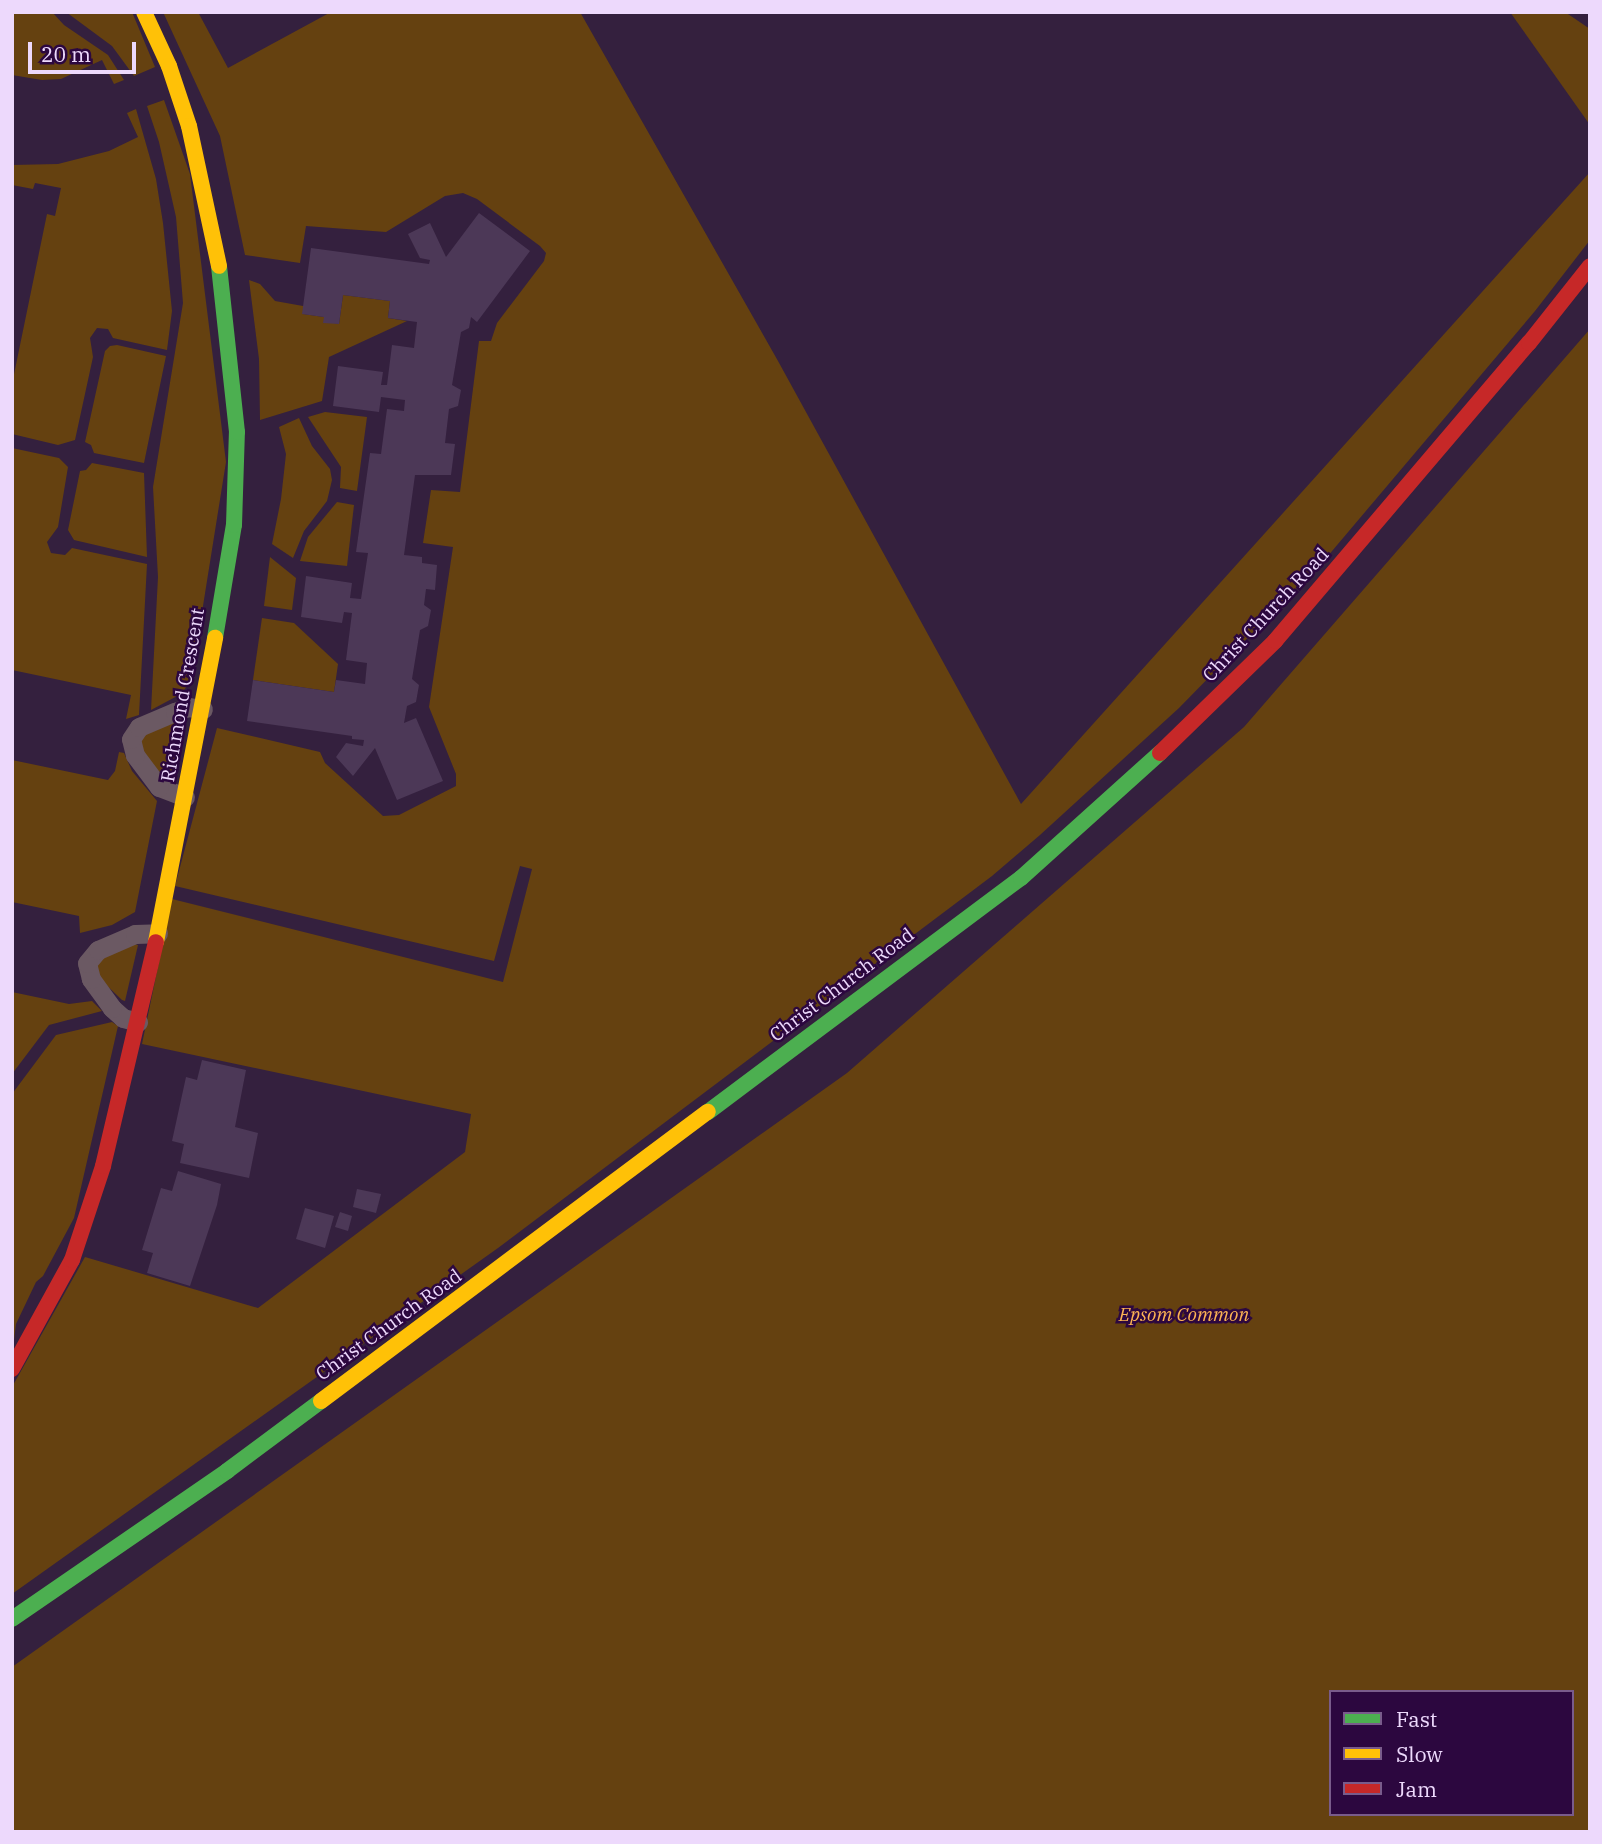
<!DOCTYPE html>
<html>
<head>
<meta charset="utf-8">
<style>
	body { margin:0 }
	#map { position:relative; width:1602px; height:1844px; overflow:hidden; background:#34203e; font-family:"IBM Plex Serif",serif }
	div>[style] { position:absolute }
	.green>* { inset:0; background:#654110 }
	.building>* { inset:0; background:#4c3857 }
	.lane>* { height:19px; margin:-9.5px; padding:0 9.5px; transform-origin:9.5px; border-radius:9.5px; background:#6b5963 }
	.fast>* { height:16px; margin:-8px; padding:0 8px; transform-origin:8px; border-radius:8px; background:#4caf50 }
	.slow>* { height:16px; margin:-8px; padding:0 8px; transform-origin:8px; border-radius:8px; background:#ffc107 }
	.jam>* { height:16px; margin:-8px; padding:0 8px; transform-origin:8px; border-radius:8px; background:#c62828 }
	span { translate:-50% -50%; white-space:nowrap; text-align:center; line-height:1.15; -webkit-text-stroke:5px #2c073f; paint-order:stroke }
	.street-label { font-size:19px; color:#edd9fc }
	.park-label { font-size:19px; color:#fcb353; font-style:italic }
	.frame { position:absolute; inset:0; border:14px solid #edd9fc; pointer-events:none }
	.legend { position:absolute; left:1329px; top:1690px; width:245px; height:126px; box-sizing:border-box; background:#2c073f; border:2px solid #795b8b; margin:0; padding:9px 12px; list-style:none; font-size:21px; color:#edd9fc }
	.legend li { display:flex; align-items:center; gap:14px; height:35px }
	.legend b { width:35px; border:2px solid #795b8b }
	.scale { position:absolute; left:28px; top:42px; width:108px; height:32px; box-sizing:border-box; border:4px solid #edd9fc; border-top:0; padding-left:9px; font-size:21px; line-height:24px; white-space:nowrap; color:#edd9fc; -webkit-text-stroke:5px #2c073f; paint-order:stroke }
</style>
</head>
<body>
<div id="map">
	<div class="green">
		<div style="clip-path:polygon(12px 12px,52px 12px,64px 25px,108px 55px,124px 80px,114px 84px,102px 60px,61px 79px,42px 80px,12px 75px)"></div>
		<div style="clip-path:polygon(66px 12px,132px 12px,155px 67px,134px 76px,112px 46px)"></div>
		<div style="clip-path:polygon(163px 12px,198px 12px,228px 68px,331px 12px,580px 12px,778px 361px,1021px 804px,1590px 172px,1590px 240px,1535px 311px,1327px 557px,1179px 708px,1040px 835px,992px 876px,498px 1248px,12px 1594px,12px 1387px,85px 1257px,258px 1308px,465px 1152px,471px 1114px,142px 1044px,172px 899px,503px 982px,532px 869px,520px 866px,494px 961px,175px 886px,217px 728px,320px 752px,325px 763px,383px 816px,399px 815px,456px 786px,456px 774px,429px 707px,453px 547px,423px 543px,431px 490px,460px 492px,479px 341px,491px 341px,497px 323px,544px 261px,546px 253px,540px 246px,477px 199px,463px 193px,445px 196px,386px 232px,306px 226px,300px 263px,245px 255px,220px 136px)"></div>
		<div style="clip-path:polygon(1510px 12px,1565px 12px,1590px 29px,1590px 125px)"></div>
		<div style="clip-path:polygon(164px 100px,190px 174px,226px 462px,191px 681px,181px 694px,151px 710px,158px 577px,153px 487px,183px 303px,176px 217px,159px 142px,147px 106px)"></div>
		<div style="clip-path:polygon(136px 109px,156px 179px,163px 223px,172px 311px,167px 350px,113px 338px,108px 329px,97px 328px,90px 338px,93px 357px,75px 440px,58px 445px,12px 434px,12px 384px,47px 214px,55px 216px,61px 188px,35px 183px,33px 189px,12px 185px,12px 165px,58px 164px,109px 151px,138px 137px,127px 113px)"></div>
		<div style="clip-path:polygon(249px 280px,260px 284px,275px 301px,303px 306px,303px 314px,324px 317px,324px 321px,339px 324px,343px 295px,390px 301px,388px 318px,407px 321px,329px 357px,322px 401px,260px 420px,259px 359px)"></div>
		<div style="clip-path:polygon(evenodd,1590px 329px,1590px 1832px,12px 1832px,12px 1667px,847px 1073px,1244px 727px,1590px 329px,1331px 1692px,1572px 1692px,1572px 1814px,1331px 1814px,1331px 1692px)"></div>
		<div style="clip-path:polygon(117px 345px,166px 356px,144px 463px,94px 453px,91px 445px,85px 442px,105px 351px,110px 346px)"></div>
		<div style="clip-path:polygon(325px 412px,367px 417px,357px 491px,340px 488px,341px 467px,308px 417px)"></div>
		<div style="clip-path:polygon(299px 418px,312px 446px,330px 469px,332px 480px,327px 501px,304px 531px,293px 558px,272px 544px,281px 499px,286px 454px,279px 427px)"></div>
		<div style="clip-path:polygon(12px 448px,59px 458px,68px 467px,58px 527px,47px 542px,51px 553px,65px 555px,72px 548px,147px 564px,139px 715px,126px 719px,131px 695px,12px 670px)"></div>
		<div style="clip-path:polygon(92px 463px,144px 473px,147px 557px,74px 540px,68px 530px,80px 471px,86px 470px)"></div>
		<div style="clip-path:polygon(337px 502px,354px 505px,347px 566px,300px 561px,308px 537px)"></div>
		<div style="clip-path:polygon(270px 557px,296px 578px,292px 610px,264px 606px)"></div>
		<div style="clip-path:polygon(262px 618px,294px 623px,338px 664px,334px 692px,253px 680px)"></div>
		<div style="clip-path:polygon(175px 721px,183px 722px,170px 778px,157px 770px,142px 750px,141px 740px,144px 735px)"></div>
		<div style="clip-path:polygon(119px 752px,124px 753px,132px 771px,157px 801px,135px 912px,112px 925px,80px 933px,79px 916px,12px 902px,12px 760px,108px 780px,115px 771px)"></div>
		<div style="clip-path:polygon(134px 944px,138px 945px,125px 1001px,122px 1000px,101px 980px,96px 964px,100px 959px)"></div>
		<div style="clip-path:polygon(12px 992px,69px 1004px,92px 1001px,102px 1011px,49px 1025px,12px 1074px)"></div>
		<div style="clip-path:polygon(112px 1022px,118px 1026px,74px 1218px,43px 1276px,36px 1282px,16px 1324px,12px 1356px,12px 1094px,56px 1035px)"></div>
	</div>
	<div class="building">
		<div style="clip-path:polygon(479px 213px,530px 251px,477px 322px,471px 317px,469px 328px,461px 332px,452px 385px,461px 390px,458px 406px,449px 409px,445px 443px,455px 444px,451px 475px,415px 475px,404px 555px,422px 557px,422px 563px,437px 565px,435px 590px,426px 589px,424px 605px,431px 610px,428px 626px,420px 630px,412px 679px,419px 685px,416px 702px,407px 706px,404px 723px,416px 718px,443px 781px,397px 800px,375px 748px,353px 776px,336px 757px,346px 743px,363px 746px,364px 740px,352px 739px,352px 736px,247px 721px,253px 680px,334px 692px,336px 680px,365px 684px,367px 663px,346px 660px,352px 613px,344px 612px,342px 623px,301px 617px,306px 576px,352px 583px,350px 598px,361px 599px,368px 553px,356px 552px,370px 453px,381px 454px,387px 409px,404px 411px,405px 400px,381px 397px,379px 412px,333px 406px,338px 366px,383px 372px,381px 385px,387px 385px,392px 345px,414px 348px,417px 322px,388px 318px,390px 301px,343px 295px,339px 324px,323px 323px,324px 317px,302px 314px,311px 248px,429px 264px,430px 260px,420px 258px,408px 234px,430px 223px,446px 257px)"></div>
		<div style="clip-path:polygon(202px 1060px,246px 1070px,235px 1127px,258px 1133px,249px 1178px,180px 1163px,184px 1144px,172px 1141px,186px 1077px,197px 1080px)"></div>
		<div style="clip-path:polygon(178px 1171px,221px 1184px,217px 1205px,190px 1286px,147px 1273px,153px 1253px,142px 1250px,161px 1188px,172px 1191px)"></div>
		<div style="clip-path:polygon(357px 1189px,381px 1194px,376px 1213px,353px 1207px)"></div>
		<div style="clip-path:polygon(305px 1208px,334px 1216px,325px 1248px,296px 1239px)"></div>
		<div style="clip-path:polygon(340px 1212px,352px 1216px,348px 1231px,335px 1227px)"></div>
	</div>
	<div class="lane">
		<div style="left:185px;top:797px;width:28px;rotate:-159deg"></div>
		<div style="left:159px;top:787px;width:40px;rotate:-127deg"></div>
		<div style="left:135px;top:755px;width:16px;rotate:-104deg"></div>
		<div style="left:131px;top:739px;width:14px;rotate:-56deg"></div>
		<div style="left:139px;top:727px;width:39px;rotate:-23deg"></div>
		<div style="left:175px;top:712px;width:14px;rotate:-21deg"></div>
		<div style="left:188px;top:707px;width:15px;rotate:8deg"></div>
		<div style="left:138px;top:1022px;width:16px;rotate:-165deg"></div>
		<div style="left:123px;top:1018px;width:15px;rotate:-138deg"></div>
		<div style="left:112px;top:1008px;width:36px;rotate:-126deg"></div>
		<div style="left:91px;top:979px;width:16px;rotate:-104deg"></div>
		<div style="left:87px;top:963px;width:17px;rotate:-50deg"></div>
		<div style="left:98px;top:950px;width:40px;rotate:-23.4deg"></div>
		<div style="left:135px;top:934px;width:23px;rotate:-2deg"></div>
	</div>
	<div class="fast">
		<div style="left:215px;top:638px;width:115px;rotate:-80.5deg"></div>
		<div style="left:234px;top:525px;width:93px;rotate:-88.2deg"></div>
		<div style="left:237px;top:432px;width:167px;rotate:-96.2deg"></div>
		<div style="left:708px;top:1112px;width:391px;rotate:-36.8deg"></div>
		<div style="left:1021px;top:878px;width:187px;rotate:-42deg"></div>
		<div style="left:12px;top:1619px;width:261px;rotate:-34.5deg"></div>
		<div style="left:227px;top:1471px;width:117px;rotate:-36.7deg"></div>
	</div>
	<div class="slow">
		<div style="left:144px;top:12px;width:60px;rotate:65.2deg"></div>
		<div style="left:169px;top:66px;width:63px;rotate:71.6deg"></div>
		<div style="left:189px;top:126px;width:143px;rotate:77.9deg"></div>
		<div style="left:156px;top:942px;width:310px;rotate:-79deg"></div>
		<div style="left:321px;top:1401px;width:483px;rotate:-36.8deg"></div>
	</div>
	<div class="jam">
		<div style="left:1160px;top:753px;width:161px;rotate:-44.2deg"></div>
		<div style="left:1275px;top:641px;width:392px;rotate:-49.6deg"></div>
		<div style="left:1529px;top:343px;width:98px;rotate:-51.6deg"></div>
		<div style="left:12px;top:1369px;width:124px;rotate:-61.2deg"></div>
		<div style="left:72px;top:1260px;width:99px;rotate:-71.7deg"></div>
		<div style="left:103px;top:1166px;width:230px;rotate:-76.7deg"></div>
	</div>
	<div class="street-label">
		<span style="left:1266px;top:615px;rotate:-47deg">Christ Church Road</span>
		<span style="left:183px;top:695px;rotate:-80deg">Richmond Crescent</span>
		<span style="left:842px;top:985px;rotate:-37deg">Christ Church Road</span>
		<span style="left:389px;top:1325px;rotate:-36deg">Christ Church Road</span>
	</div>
	<div class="park-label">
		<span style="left:1184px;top:1315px">Epsom Common</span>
	</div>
	<div class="frame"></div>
	<ul class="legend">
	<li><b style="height:9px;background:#4caf50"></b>Fast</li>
	<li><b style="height:9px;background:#ffc107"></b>Slow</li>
	<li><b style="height:9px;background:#c62828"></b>Jam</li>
	</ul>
	<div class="scale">20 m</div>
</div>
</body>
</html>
